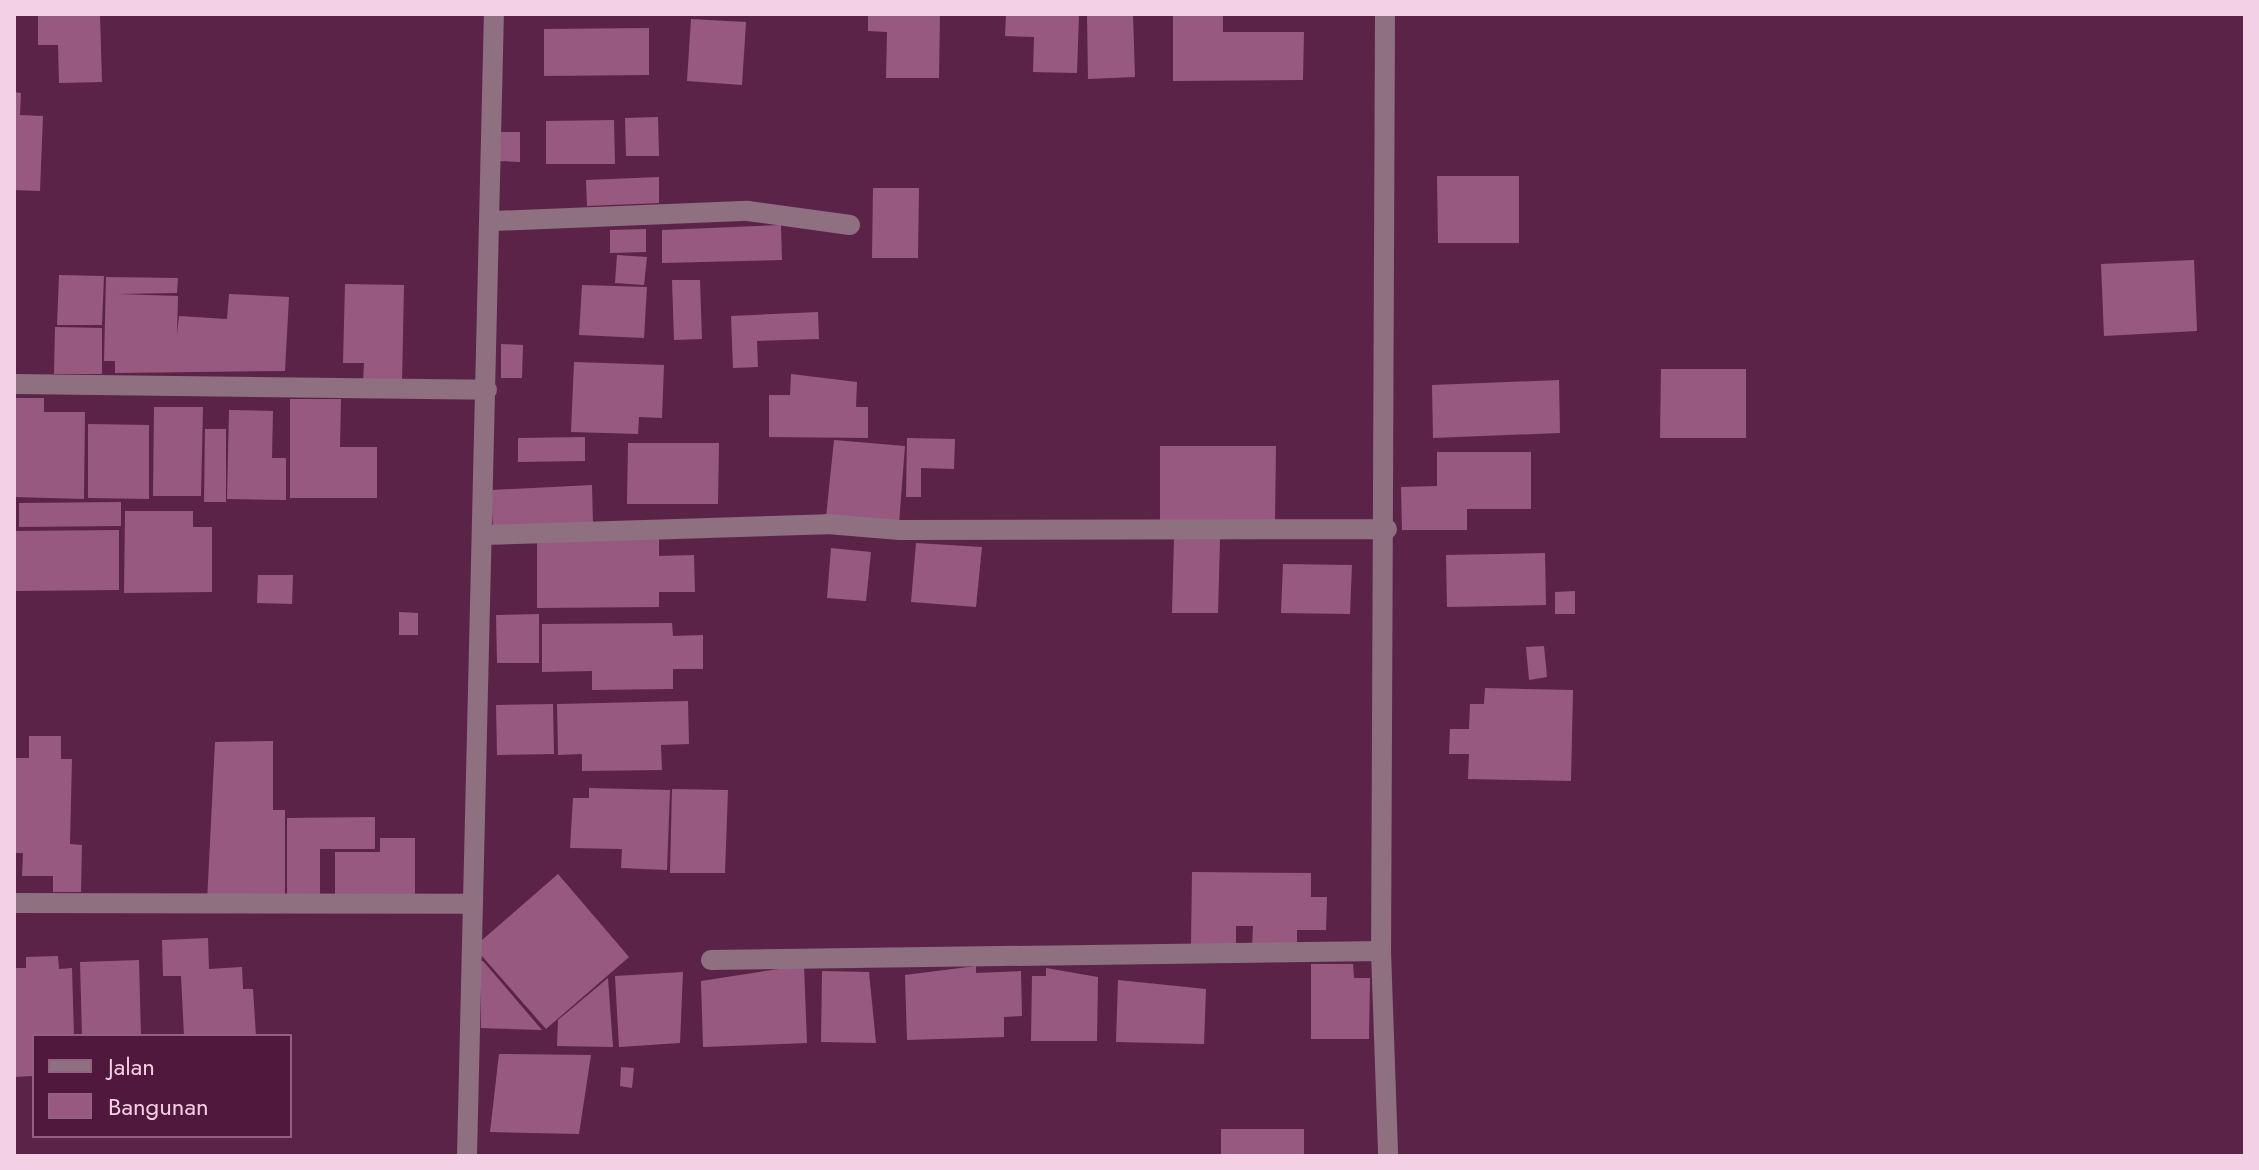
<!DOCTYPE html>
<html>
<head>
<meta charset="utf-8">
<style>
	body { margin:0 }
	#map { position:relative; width:2259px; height:1170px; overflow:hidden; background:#5c2348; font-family:Jost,sans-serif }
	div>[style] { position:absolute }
	.building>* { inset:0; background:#985980 }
	.minor>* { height:20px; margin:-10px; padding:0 10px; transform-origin:10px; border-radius:10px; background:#8e7081 }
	span { translate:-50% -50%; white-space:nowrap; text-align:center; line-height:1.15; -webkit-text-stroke:6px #50183d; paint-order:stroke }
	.frame { position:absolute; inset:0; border:16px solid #f4d0e4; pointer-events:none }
	.legend { position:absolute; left:32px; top:1034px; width:260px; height:104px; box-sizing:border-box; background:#50183d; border:2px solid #926280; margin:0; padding:10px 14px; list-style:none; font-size:24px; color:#f4d0e4 }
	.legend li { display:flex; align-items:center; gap:16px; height:40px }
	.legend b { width:40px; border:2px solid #926280 }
</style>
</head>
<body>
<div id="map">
	<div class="building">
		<div style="clip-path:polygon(38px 14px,100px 14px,102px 82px,59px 83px,58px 45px,38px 45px)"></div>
		<div style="clip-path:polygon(868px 14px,940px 14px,939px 78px,886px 78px,887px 32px,868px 31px)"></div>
		<div style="clip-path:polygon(1006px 14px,1079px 14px,1077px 73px,1033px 72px,1034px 37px,1005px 36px)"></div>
		<div style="clip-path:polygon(1087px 14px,1133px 14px,1135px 77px,1088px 79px)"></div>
		<div style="clip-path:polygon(1223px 15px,1223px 32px,1304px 32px,1303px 80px,1173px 81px,1173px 16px)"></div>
		<div style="clip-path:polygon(691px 19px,746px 22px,742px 85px,687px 81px)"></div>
		<div style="clip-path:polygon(649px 28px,649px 75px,544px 76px,544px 29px)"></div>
		<div style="clip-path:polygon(14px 92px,21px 93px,20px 115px,43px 116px,40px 191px,14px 190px)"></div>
		<div style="clip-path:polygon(658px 117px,659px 156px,626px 156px,625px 118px)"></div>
		<div style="clip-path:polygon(614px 120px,615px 164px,546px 164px,546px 121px)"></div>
		<div style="clip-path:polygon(499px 132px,520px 132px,520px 162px,498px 161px)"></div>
		<div style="clip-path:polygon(1437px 176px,1519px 176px,1519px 243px,1438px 243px)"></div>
		<div style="clip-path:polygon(659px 177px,659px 203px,587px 206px,586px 180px)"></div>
		<div style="clip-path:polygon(873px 188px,919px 188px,918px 258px,872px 258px)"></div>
		<div style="clip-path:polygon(781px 225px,782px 260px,662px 263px,662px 230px)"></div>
		<div style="clip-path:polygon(646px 229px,646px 252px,610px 253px,610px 230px)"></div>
		<div style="clip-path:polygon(617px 255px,647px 257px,644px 285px,615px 283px)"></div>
		<div style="clip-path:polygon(2194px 260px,2197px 331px,2104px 336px,2101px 264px)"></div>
		<div style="clip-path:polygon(59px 275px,104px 276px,102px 325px,57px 325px)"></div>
		<div style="clip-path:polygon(106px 277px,178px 278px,177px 293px,117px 294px,178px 296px,177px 335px,179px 316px,227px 319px,229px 294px,289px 297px,285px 371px,115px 373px,115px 361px,104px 361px)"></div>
		<div style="clip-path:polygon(672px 280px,700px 280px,702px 339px,674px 340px)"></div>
		<div style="clip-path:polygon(345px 284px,404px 285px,402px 382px,363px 382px,364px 363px,343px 363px)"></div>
		<div style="clip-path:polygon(582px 285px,647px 287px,644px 338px,579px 335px)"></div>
		<div style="clip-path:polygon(818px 312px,819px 339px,757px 341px,758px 367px,733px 368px,731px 316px)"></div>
		<div style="clip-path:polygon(55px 327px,102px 328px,102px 374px,54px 374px)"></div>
		<div style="clip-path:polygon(501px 344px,523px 345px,522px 378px,501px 378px)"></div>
		<div style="clip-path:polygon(574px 362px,664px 365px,662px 418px,639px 417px,638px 434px,571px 432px)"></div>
		<div style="clip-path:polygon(1661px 369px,1746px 369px,1746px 438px,1660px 438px)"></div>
		<div style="clip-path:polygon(791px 374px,857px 382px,856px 407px,868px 407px,868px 438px,769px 437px,769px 395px,790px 395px)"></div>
		<div style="clip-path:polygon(1559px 380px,1560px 433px,1433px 438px,1432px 385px)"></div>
		<div style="clip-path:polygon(14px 398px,44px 398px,44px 412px,85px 412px,84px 499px,14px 497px)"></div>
		<div style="clip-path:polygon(290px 399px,341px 399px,340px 447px,377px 447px,377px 498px,290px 498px)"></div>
		<div style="clip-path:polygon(154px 407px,203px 407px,201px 496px,153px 496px)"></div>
		<div style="clip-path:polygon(229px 410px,273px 411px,272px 458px,286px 458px,286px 500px,227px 499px)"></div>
		<div style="clip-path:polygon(88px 424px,149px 425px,149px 499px,88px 498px)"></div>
		<div style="clip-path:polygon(205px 429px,226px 429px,226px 502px,204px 502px)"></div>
		<div style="clip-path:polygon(585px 437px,585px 461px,518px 462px,518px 438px)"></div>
		<div style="clip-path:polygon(907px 438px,955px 439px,954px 469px,921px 468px,921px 497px,906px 497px)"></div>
		<div style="clip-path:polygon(834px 440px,905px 446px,899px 524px,826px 517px)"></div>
		<div style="clip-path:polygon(628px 443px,719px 443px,718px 504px,627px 504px)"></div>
		<div style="clip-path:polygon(1160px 446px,1276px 446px,1275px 522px,1160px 522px)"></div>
		<div style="clip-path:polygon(1437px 452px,1531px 452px,1531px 509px,1467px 509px,1467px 530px,1402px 530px,1401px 487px,1437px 486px)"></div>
		<div style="clip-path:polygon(592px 485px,593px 526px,493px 531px,491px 490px)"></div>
		<div style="clip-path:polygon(121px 502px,121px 526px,19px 527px,19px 503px)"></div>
		<div style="clip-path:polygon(125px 511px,193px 511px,193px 527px,212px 527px,212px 592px,124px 593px)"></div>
		<div style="clip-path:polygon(119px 530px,119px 590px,14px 591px,14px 531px)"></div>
		<div style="clip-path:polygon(659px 533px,659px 556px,694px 555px,695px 592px,659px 592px,659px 607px,537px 608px,537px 534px)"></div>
		<div style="clip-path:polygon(1174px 538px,1220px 539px,1218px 613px,1172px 613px)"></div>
		<div style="clip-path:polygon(916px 543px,982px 547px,976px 607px,911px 602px)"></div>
		<div style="clip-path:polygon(831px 548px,871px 552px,866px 601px,827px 598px)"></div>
		<div style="clip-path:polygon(1545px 553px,1546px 605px,1447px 607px,1446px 555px)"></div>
		<div style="clip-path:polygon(1283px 564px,1352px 565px,1350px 614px,1281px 613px)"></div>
		<div style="clip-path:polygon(258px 575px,293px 575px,292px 604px,257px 603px)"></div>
		<div style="clip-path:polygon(1575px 591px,1575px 614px,1555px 614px,1555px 592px)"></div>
		<div style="clip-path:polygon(399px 612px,418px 613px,418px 635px,399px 635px)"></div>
		<div style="clip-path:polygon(539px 614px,539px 663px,497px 663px,496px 615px)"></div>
		<div style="clip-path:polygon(672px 623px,673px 636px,703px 635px,703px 669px,673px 669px,673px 689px,592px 690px,592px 671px,542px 672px,542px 624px)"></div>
		<div style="clip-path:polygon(1544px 646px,1547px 677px,1529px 680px,1526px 647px)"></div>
		<div style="clip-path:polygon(1485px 688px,1573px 690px,1571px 781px,1468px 779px,1469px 754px,1449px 754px,1450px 729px,1469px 729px,1470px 704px,1484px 704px)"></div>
		<div style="clip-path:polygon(688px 701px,689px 744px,661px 745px,662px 770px,582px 771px,582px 754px,558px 755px,557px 704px)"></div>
		<div style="clip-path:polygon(553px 704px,554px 754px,497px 755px,496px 705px)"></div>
		<div style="clip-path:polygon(29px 736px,61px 736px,61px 759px,72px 759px,70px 844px,82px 845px,81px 892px,53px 892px,53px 876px,22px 876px,23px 853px,14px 853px,14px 758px,29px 758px)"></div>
		<div style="clip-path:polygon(273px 741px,273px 810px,285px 810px,285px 898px,207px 902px,215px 742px)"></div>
		<div style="clip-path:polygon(589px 788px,670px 790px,667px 870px,621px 868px,622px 849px,570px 848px,573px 798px,589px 798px)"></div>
		<div style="clip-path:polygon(672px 789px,728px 790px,725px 873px,670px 873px)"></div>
		<div style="clip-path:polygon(375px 817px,375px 849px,320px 849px,320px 896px,287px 896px,287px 818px)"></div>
		<div style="clip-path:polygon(380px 838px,415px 838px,415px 896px,335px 896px,335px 852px,380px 852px)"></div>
		<div style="clip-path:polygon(1192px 872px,1311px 873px,1311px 897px,1327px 897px,1326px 930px,1297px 930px,1297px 948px,1252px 948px,1253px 926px,1236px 926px,1236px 944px,1191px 944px)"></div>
		<div style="clip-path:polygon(558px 874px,629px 957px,546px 1029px,474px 947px)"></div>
		<div style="clip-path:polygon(208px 938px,209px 969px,242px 967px,243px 989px,253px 989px,256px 1036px,184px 1036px,181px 976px,163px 976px,162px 940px)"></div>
		<div style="clip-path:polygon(58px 956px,59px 969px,72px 968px,74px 1036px,34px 1036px,34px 1076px,14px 1077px,14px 968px,26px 968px,26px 957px)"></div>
		<div style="clip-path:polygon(139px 960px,141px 1036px,82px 1036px,80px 962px)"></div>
		<div style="clip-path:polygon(481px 961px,483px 961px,542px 1030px,481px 1028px)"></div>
		<div style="clip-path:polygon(1311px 964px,1353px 964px,1354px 978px,1370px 978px,1369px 1039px,1311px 1039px)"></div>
		<div style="clip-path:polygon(804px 965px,807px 1043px,703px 1047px,701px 981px)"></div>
		<div style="clip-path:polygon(976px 966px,976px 973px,1021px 971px,1022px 1016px,1004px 1017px,1004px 1037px,907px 1040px,905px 975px)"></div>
		<div style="clip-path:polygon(1046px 968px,1098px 977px,1097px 1041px,1031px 1041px,1032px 976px,1046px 976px)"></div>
		<div style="clip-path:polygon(822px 971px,869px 972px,876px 1043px,821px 1042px)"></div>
		<div style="clip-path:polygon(683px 972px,680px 1043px,619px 1047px,615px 976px)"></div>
		<div style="clip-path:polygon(608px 978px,613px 1047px,557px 1046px,558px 1020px)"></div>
		<div style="clip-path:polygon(1118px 980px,1206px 989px,1204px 1044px,1116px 1042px)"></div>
		<div style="clip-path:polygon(499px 1054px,591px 1055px,579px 1134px,490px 1132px)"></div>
		<div style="clip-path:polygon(621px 1067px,634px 1068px,632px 1088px,620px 1086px)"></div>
		<div style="clip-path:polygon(1221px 1129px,1304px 1129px,1304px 1156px,1221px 1156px)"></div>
	</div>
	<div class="minor">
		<div style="left:1385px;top:14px;width:937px;rotate:90.24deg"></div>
		<div style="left:1381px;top:951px;width:205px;rotate:88deg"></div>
		<div style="left:494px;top:221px;width:254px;rotate:-2.3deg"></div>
		<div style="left:748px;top:211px;width:103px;rotate:7.8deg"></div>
		<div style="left:14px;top:384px;width:473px;rotate:0.7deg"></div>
		<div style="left:484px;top:535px;width:343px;rotate:-1.8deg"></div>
		<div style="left:827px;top:524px;width:73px;rotate:4.7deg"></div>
		<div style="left:900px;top:530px;width:487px;rotate:-0.1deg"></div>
		<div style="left:14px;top:903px;width:457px;rotate:0.1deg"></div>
		<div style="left:711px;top:960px;width:670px;rotate:-0.77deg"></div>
		<div style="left:467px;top:1156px;width:1142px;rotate:-88.65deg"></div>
	</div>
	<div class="frame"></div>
	<ul class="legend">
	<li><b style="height:10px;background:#8e7081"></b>Jalan</li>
	<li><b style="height:22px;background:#985980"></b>Bangunan</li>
	</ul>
</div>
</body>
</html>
